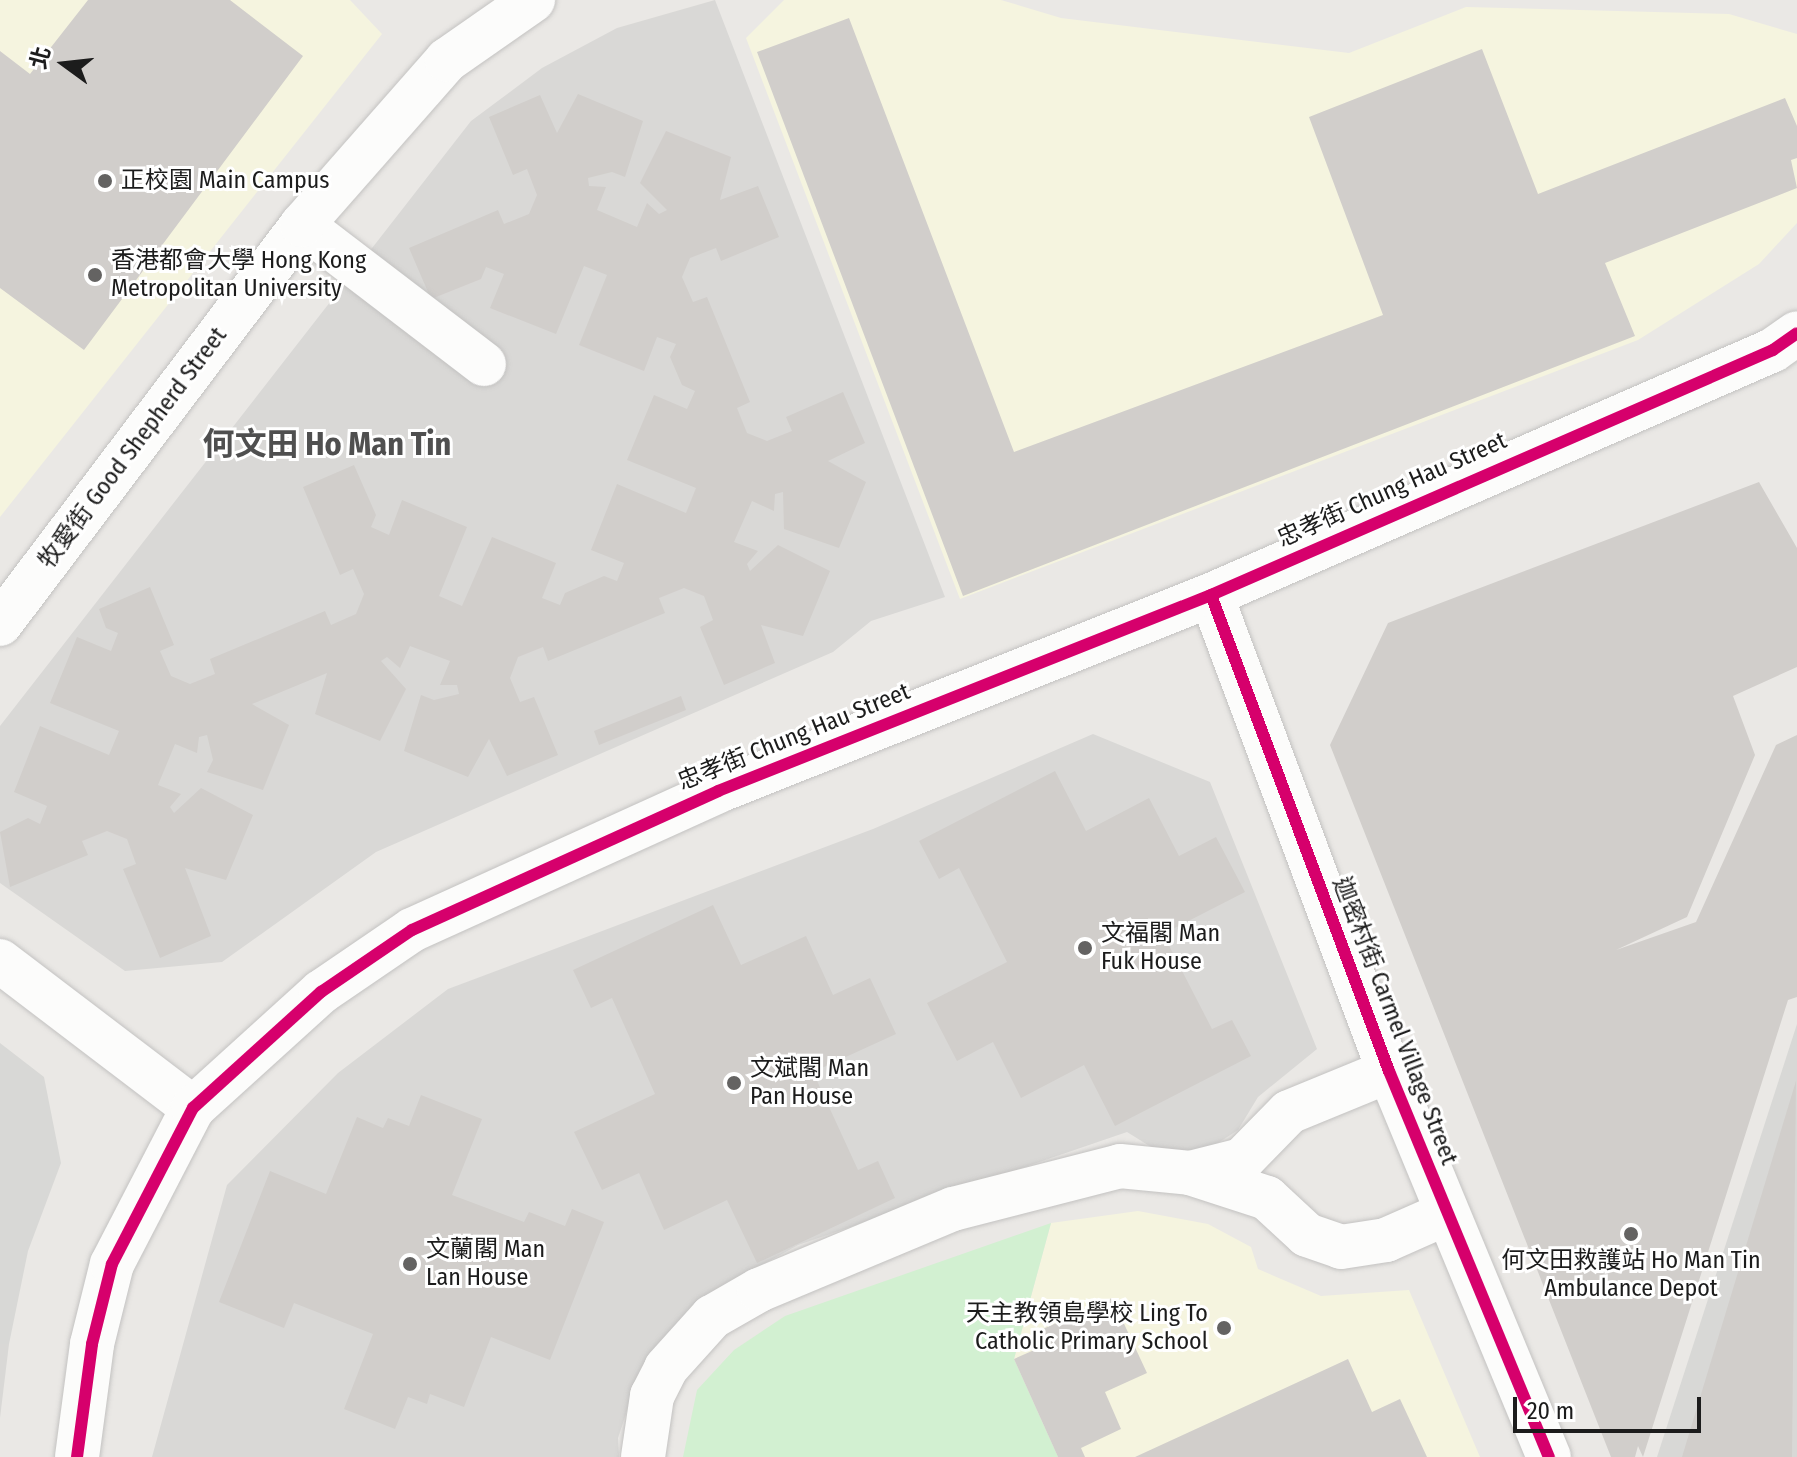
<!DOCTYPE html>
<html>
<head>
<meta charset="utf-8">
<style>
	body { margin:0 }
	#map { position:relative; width:1797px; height:1457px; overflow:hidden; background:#eae8e5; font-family:"Fira Sans Condensed","Noto Sans TC",sans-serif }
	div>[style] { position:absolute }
	.residential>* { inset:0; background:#d9d8d6 }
	.education>* { inset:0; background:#f5f4df }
	.religious>* { inset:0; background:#d8d8d6 }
	.park>* { inset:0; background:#d2f0d1 }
	.building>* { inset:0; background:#d1cecb }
	.roads { filter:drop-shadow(0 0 2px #c3c2c1) drop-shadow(0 0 2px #c3c2c1) }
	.minor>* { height:44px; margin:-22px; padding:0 22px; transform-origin:22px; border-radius:22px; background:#fcfcfb }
	.cycleway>* { height:12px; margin:-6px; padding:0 6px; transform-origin:6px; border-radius:6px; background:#d6006c }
	.dots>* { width:22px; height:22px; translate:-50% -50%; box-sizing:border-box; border:4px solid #fff; border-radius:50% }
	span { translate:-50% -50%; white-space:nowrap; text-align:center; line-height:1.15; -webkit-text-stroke:6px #fff; paint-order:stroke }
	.poi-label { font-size:24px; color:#1c1c1c }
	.left { translate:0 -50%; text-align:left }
	.right { translate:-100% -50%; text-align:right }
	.street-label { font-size:24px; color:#1c1c1c }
	.district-label { font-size:32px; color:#4f4f4f; font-weight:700 }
	.north { position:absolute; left:24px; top:24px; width:80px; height:80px; -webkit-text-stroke:6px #fff; paint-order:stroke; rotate:285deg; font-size:22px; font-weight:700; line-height:32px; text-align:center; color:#1c1c1c }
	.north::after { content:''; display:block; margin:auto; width:28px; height:36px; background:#1c1c1c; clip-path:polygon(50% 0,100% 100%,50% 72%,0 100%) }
	.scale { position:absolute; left:1513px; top:1397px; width:188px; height:36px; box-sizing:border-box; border:4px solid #1c1c1c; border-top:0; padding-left:10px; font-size:24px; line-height:28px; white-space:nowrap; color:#1c1c1c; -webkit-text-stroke:6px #fff; paint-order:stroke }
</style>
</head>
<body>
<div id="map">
	<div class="residential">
		<div style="clip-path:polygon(715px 0,945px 597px,871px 621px,833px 652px,376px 852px,222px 962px,125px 971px,0 883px,0 726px,471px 121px,542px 68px,617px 28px)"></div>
		<div style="clip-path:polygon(1093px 734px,1210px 782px,1317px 1049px,1258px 1097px,1238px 1130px,1207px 1150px,1164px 1155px,1127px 1132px,798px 1245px,703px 1298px,641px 1368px,618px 1438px,619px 1457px,152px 1457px,227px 1185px,338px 1073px,448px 989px,873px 829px)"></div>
		<div style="clip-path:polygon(0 1344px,9px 1344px,0 1418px)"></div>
	</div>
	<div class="education">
		<div style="clip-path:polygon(0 0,350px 0,382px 34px,0 517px)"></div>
		<div style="clip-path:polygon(784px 0,1001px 0,1061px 18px,1349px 53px,1466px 7px,1729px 14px,1797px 34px,1797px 223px,1759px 264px,1638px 340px,960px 599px,746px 38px)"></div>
		<div style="clip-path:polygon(1138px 1211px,1208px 1224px,1251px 1247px,1258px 1269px,1321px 1296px,1409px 1290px,1480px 1457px,1058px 1457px,1014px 1359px,1051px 1223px)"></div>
	</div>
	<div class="religious">
		<div style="clip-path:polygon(1797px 1024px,1797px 1457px,1657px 1457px)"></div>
		<div style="clip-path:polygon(0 1043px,44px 1077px,61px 1163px,28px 1251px,9px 1344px,0 1344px)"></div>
	</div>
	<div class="park">
		<div style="clip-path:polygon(1051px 1223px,1014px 1359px,1058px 1457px,683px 1457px,697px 1390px,734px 1350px,785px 1316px)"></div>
	</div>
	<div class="building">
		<div style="clip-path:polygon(88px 0,230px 0,303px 56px,84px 350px,0 288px,0 51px,30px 74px)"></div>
		<div style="clip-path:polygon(849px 18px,1014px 452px,1383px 315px,1309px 117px,1482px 49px,1538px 194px,1785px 98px,1797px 126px,1797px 158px,1791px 160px,1797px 188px,1605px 263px,1635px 336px,963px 596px,757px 52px)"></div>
		<div style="clip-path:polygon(578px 94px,643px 121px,625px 177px,612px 172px,588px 178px,589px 186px,606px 187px,597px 210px,637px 227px,647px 203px,659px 214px,667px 210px,640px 183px,666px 131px,731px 157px,720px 200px,758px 186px,779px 237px,721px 261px,716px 248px,690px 258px,682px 277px,693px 302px,707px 297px,750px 402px,737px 408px,747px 433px,767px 441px,792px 431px,786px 417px,843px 392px,865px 443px,828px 461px,866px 482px,839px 548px,784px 529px,783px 492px,775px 494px,774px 511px,752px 501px,734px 542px,758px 551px,747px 564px,750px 571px,778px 545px,830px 571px,803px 636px,761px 625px,775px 663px,724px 685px,700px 627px,713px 620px,704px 596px,684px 588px,659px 598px,665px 613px,548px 661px,543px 647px,518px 657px,510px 678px,520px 702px,534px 697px,558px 755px,507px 776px,489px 739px,468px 777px,404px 751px,421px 695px,434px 700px,459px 694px,457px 685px,440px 685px,450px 661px,410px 646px,400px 668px,387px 657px,381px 661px,406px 689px,380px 741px,315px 714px,327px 673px,252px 704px,289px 725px,263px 790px,207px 772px,213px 760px,207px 735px,199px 737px,197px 753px,175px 744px,158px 785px,181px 794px,170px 807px,174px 813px,201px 788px,253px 815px,226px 880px,185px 868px,211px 936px,160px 958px,123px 869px,136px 864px,127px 839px,107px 831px,82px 841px,88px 855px,10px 887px,0 832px,28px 818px,40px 824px,47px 806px,14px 792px,40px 726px,109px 755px,119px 731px,50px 703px,77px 637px,111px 651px,118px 633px,106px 628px,99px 609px,150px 587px,174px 645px,160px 651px,171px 676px,190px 684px,215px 674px,210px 659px,325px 611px,331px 625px,356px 614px,364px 594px,353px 569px,340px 575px,303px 487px,354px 465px,376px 515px,371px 527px,389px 535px,402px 500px,467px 527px,439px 596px,462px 606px,492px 537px,556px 563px,542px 598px,560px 605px,565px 593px,604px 576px,617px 581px,624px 563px,591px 550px,617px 484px,686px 513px,696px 488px,627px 460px,654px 395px,687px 409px,695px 391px,682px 385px,670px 357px,676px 344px,657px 337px,644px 371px,579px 345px,607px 275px,584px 266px,556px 334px,490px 308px,504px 274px,486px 267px,481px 279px,431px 299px,409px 248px,498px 210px,504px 224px,529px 214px,537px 195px,527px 169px,513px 175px,489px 117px,540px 95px,557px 133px)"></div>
		<div style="clip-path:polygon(1759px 482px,1797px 548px,1797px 667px,1733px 696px,1755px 755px,1687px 917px,1616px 950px,1696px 922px,1776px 745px,1797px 735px,1797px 997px,1788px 1000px,1643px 1457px,1638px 1446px,1635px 1457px,1611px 1457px,1330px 745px,1388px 623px)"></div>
		<div style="clip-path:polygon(681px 696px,686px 710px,599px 745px,594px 731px)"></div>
		<div style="clip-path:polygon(1055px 771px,1086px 831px,1149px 798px,1179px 856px,1216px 837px,1245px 892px,1163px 934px,1212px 1029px,1232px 1020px,1251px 1056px,1115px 1126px,1084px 1065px,1021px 1098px,993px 1042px,957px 1061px,927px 1003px,1007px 962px,959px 868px,939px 879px,919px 841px)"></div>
		<div style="clip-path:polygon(713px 905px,741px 965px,806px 936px,833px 995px,870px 978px,896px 1034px,813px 1072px,858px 1170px,878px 1161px,895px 1198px,757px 1263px,727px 1200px,664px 1230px,639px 1173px,602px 1190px,574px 1132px,655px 1094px,612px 998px,591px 1008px,573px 970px)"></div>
		<div style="clip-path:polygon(1796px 1081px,1792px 1457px,1682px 1457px)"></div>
		<div style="clip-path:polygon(421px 1095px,482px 1119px,452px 1195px,524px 1222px,529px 1212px,565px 1226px,572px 1209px,604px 1222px,550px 1360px,491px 1337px,464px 1407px,430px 1394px,427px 1404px,408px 1397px,395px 1429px,344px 1409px,373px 1334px,294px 1303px,284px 1328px,219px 1302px,270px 1171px,326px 1194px,357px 1117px,383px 1128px,388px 1118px,409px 1126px)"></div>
		<div style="clip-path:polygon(1112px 1298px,1147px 1373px,1105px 1392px,1121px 1429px,1081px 1448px,1085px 1457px,1058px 1457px,1014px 1359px,1041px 1347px,1034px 1333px)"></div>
		<div style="clip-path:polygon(1348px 1359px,1372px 1412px,1400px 1399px,1427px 1457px,1135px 1457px)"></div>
	</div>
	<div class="roads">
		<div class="minor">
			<div style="left:302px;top:225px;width:229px;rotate:37.4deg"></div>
			<div style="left:1211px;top:595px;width:508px;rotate:69.5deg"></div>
			<div style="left:1389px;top:1071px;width:418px;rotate:67.5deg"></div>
			<div style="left:0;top:624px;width:500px;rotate:-52.88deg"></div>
			<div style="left:302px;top:225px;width:220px;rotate:-48.7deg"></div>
			<div style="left:447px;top:60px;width:105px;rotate:-34.9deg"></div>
			<div style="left:0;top:961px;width:243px;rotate:37.3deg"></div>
			<div style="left:1190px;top:1173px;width:81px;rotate:18deg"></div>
			<div style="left:1267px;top:1198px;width:54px;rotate:42.8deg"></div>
			<div style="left:1307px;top:1235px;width:36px;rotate:19deg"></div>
			<div style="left:1341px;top:1247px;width:46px;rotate:-8.8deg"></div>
			<div style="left:1386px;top:1240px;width:64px;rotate:-23.8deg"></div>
			<div style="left:77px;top:1457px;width:114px;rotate:-82.4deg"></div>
			<div style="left:92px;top:1344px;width:82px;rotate:-76deg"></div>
			<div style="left:112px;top:1264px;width:176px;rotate:-62.6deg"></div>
			<div style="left:193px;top:1108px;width:173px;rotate:-42.2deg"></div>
			<div style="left:321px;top:992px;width:110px;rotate:-34.3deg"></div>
			<div style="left:412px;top:930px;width:336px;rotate:-24.4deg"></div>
			<div style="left:718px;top:791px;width:531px;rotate:-21.68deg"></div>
			<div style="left:1211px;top:595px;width:613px;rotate:-23.55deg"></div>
			<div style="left:1773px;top:350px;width:29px;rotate:-35deg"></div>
			<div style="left:643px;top:1457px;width:62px;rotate:-81.6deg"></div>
			<div style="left:652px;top:1396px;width:31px;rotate:-63deg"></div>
			<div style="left:666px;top:1368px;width:69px;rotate:-48deg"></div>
			<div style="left:712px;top:1317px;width:54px;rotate:-29.9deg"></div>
			<div style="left:759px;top:1290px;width:210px;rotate:-22.7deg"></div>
			<div style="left:953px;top:1209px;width:172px;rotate:-14.4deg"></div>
			<div style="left:1120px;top:1166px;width:70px;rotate:5.7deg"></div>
			<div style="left:1190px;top:1173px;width:54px;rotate:-14deg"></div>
			<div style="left:1242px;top:1160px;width:67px;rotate:-45.6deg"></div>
			<div style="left:1289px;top:1112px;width:108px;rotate:-22.3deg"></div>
		</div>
	</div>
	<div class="cycleway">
		<div style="left:1211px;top:595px;width:508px;rotate:69.5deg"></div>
		<div style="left:1389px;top:1071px;width:418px;rotate:67.5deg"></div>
		<div style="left:77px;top:1457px;width:114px;rotate:-82.4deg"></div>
		<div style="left:92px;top:1344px;width:82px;rotate:-76deg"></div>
		<div style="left:112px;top:1264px;width:176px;rotate:-62.6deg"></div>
		<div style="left:193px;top:1108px;width:173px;rotate:-42.2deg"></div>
		<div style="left:321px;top:992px;width:110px;rotate:-34.3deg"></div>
		<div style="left:412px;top:930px;width:336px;rotate:-24.4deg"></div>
		<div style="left:718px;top:791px;width:531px;rotate:-21.68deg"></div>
		<div style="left:1211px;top:595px;width:613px;rotate:-23.55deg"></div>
		<div style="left:1773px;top:350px;width:29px;rotate:-35deg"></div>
	</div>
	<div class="dots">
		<div style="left:105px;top:181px;background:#646362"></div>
		<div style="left:95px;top:275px;background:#646362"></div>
		<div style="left:1085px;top:948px;background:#646362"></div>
		<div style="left:734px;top:1083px;background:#646362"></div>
		<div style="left:1631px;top:1234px;background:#646362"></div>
		<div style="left:410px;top:1264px;background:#646362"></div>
		<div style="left:1224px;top:1328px;background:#646362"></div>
	</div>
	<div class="poi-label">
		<span class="left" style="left:121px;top:181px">正校園 Main Campus</span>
		<span class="left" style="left:111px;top:275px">香港都會大學 Hong Kong<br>Metropolitan University</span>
		<span class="left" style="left:1101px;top:948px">文福閣 Man<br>Fuk House</span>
		<span class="left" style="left:750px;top:1083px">文斌閣 Man<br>Pan House</span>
		<span class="left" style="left:426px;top:1264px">文蘭閣 Man<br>Lan House</span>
		<span style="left:1631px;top:1275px">何文田救護站 Ho Man Tin<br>Ambulance Depot</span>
		<span class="right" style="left:1208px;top:1328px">天主教領島學校 Ling To<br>Catholic Primary School</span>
	</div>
	<div class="street-label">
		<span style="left:133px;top:448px;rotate:-53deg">牧愛街 Good Shepherd Street</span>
		<span style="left:1392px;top:490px;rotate:-24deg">忠孝街 Chung Hau Street</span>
		<span style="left:794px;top:737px;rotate:-22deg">忠孝街 Chung Hau Street</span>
		<span style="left:1395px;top:1021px;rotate:69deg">迦密村街 Carmel Village Street</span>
	</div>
	<div class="district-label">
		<span style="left:327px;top:444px">何文田 Ho Man Tin</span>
	</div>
	<div class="north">北</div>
	<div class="scale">20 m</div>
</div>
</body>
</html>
